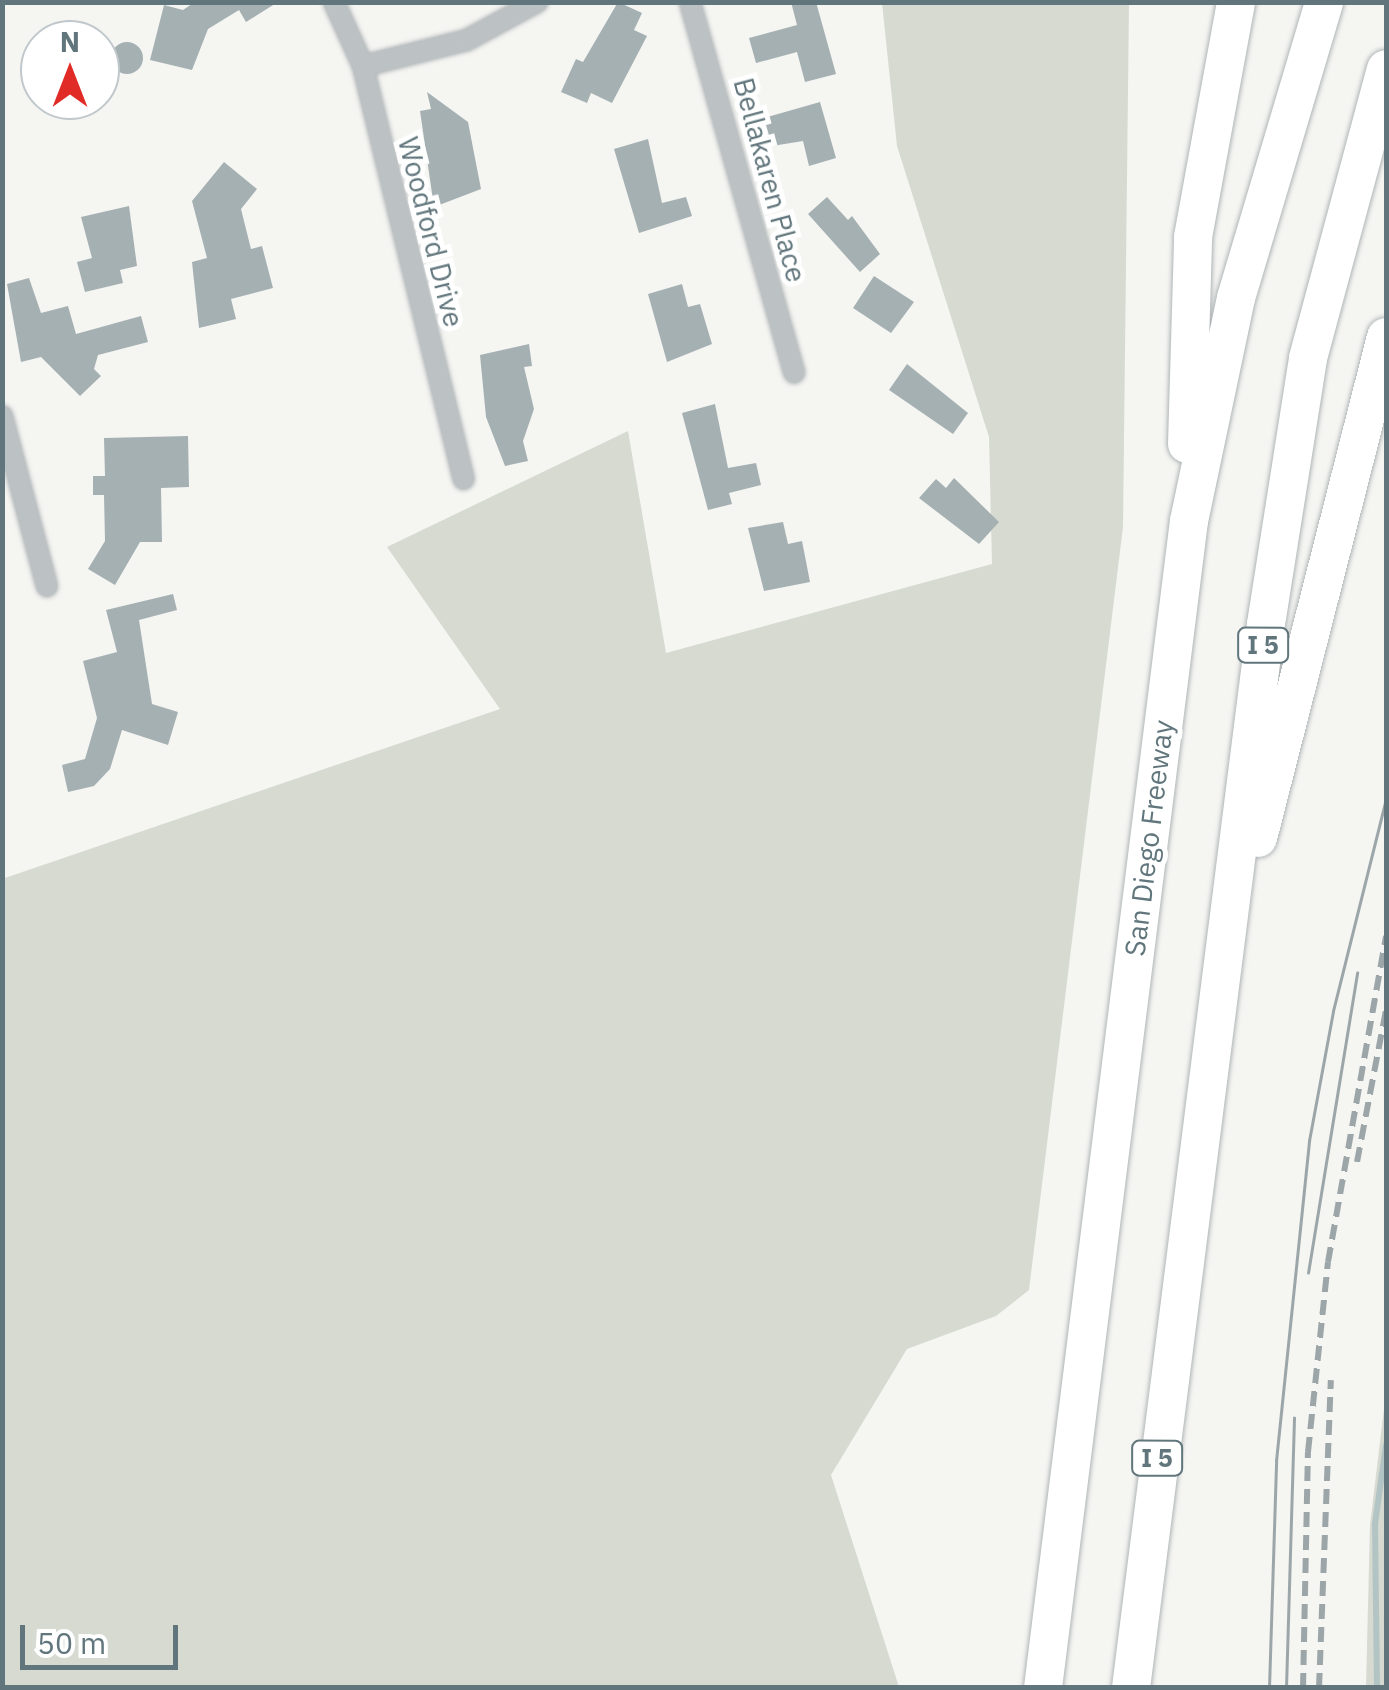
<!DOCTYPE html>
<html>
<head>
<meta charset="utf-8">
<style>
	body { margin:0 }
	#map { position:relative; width:1389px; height:1690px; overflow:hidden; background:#f5f5f2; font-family:"IBM Plex Sans",sans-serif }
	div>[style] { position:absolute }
	.green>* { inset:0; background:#d6dad1 }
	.stream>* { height:6px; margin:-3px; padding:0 3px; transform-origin:3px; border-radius:3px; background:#b3c4c5 }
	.building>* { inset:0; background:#a5b0b3 }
	.round { border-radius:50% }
	.roads { filter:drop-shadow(0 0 2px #b0b5b7) drop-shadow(0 0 2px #b0b5b7) }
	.minor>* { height:20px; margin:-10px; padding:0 10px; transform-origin:10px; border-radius:10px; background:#bcc2c4 }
	.motorway>* { height:38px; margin:-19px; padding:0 19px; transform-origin:19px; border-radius:19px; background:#fff }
	.tram>* { height:2.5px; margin:-1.25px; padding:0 1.25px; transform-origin:1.25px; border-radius:1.25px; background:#9ca6a9 }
	.rail>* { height:6px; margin-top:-3px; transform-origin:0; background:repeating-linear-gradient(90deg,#9ca6a9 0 15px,transparent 0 23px) }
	span { translate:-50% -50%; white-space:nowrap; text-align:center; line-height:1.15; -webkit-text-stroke:10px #fff; paint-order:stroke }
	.shield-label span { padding:2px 8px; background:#fff; border:2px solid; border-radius:8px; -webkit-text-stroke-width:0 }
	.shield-label { font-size:25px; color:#61767c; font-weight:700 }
	.street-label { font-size:28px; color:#61767c }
	.frame { position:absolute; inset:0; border:5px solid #61767c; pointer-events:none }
	.north { position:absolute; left:20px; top:20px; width:100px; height:100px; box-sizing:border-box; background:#fff; border:2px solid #c0c8cb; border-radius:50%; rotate:0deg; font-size:28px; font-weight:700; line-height:40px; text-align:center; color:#61767c }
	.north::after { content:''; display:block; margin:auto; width:35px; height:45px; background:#e12b26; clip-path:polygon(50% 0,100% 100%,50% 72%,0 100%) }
	.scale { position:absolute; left:20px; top:1625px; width:158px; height:45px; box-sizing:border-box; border:5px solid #61767c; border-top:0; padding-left:12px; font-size:30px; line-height:35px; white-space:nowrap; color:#61767c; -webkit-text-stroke:8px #fff; paint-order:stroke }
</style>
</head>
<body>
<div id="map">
	<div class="green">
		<div style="clip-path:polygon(882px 3px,1129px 3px,1123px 527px,1029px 1290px,996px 1316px,907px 1349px,831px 1475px,899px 1687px,3px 1687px,2px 879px,500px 709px,387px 547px,628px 431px,666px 653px,992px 564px,989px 437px,897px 146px)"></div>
		<div style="clip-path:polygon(1386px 1392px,1386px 1687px,1366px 1687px,1370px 1525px)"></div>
	</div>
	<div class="stream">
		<div style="left:1377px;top:1688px;width:164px;rotate:-90.7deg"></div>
		<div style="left:1375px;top:1524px;width:80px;rotate:-82.1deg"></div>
	</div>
	<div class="building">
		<div style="clip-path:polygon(195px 2px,278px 2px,246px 22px,239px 10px,208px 29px,192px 70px,150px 60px,164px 5px,183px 10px)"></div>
		<div style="clip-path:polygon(618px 2px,642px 13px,634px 30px,647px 36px,612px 103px,591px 93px,587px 103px,561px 92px,576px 59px,583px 62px)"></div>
		<div style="clip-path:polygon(791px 2px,816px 2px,836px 74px,805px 82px,797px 52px,756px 63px,749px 38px,797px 25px)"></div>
		<div class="round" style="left:111px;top:42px;width:32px;height:32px"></div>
		<div style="clip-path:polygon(427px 92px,468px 122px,481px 189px,434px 207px,420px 111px,431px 109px)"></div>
		<div style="clip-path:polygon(820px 102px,836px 158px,809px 166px,803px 141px,772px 146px,764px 118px)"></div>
		<div style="clip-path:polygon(648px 139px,662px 203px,686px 197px,692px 216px,639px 233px,614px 149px)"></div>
		<div style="clip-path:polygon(224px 162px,257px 189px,241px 209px,251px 249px,262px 246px,273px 288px,231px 299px,236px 319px,199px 328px,192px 262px,207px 258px,192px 201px)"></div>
		<div style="clip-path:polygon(827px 197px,848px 220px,852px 216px,880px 254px,860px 272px,808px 214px)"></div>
		<div style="clip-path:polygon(129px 206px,137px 266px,120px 270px,123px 283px,85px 292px,77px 262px,92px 258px,81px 217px)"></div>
		<div style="clip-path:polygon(874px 276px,914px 302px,891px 333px,853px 308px)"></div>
		<div style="clip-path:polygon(29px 278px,41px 313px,68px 306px,76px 334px,141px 316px,148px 342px,98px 355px,94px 369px,101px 376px,80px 396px,41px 357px,21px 362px,7px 284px)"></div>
		<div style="clip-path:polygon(682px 284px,688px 307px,700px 304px,712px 344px,667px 362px,648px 294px)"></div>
		<div style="clip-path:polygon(529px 344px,532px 366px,524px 367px,534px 409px,523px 441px,528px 461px,505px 466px,486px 417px,480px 355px)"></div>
		<div style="clip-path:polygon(907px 364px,968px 413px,953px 434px,889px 390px)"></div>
		<div style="clip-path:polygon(715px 404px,728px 468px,756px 463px,761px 485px,729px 493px,732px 504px,708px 510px,682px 413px)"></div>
		<div style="clip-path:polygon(188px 436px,189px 487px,161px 488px,162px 542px,140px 542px,115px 585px,88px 569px,105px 541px,104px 495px,93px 495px,93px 476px,105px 476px,104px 438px)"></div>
		<div style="clip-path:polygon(954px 478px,999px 522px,979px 544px,919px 498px,936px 479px,946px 488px)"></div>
		<div style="clip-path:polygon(783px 522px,788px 544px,802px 541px,810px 582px,764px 591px,748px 528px)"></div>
		<div style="clip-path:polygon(173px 594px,177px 610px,139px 620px,152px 704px,178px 712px,168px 745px,122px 730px,110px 769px,94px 786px,68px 792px,62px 765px,85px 759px,97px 718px,83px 661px,117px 652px,106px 610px)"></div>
	</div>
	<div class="roads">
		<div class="minor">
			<div style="left:334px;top:2px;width:70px;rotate:65.6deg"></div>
			<div style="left:363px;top:66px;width:425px;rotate:76.3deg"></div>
			<div style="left:690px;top:2px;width:385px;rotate:74.3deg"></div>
			<div style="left:363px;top:66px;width:107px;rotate:-14deg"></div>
			<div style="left:467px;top:40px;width:80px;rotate:-28.5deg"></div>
			<div style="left:2px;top:416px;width:176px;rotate:75.2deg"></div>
		</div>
		<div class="motorway">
			<div style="left:1187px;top:444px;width:207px;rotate:-88.3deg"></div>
			<div style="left:1193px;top:237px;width:239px;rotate:-79.6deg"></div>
			<div style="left:1258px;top:838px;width:517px;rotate:-75.67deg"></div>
			<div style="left:1043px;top:1688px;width:1176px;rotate:-82.87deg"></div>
			<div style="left:1189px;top:521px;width:228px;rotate:-78.1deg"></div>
			<div style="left:1236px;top:298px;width:309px;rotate:-73.4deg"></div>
			<div style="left:1131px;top:1688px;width:1073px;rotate:-82.77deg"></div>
			<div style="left:1266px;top:624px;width:269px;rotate:-81deg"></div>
			<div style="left:1308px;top:358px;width:299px;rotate:-74.9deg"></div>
		</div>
	</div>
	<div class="tram">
		<div style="left:1308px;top:1273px;width:304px;rotate:-80.7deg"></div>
		<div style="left:1269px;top:1688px;width:227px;rotate:-88.2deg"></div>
		<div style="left:1276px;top:1461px;width:322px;rotate:-84.1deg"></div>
		<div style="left:1309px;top:1141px;width:132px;rotate:-79.5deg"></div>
		<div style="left:1333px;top:1011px;width:219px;rotate:-76deg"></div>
		<div style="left:1286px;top:1688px;width:270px;rotate:-88.3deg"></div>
	</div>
	<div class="rail">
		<div style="left:1357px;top:1162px;width:155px;rotate:-79.2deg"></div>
		<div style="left:1303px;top:1688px;width:236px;rotate:-88.8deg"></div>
		<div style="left:1308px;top:1452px;width:191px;rotate:-84deg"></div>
		<div style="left:1328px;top:1262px;width:331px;rotate:-79.9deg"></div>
		<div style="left:1319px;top:1688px;width:308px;rotate:-87.8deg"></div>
	</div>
	<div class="shield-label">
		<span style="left:1263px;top:645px">I 5</span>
		<span style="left:1157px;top:1458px">I 5</span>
	</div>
	<div class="street-label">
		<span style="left:770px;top:180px;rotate:75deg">Bellakaren Place</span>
		<span style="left:431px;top:232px;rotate:76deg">Woodford Drive</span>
		<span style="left:1149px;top:838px;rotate:-83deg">San Diego Freeway</span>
	</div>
	<div class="frame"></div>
	<div class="north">N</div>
	<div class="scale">50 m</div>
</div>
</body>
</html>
